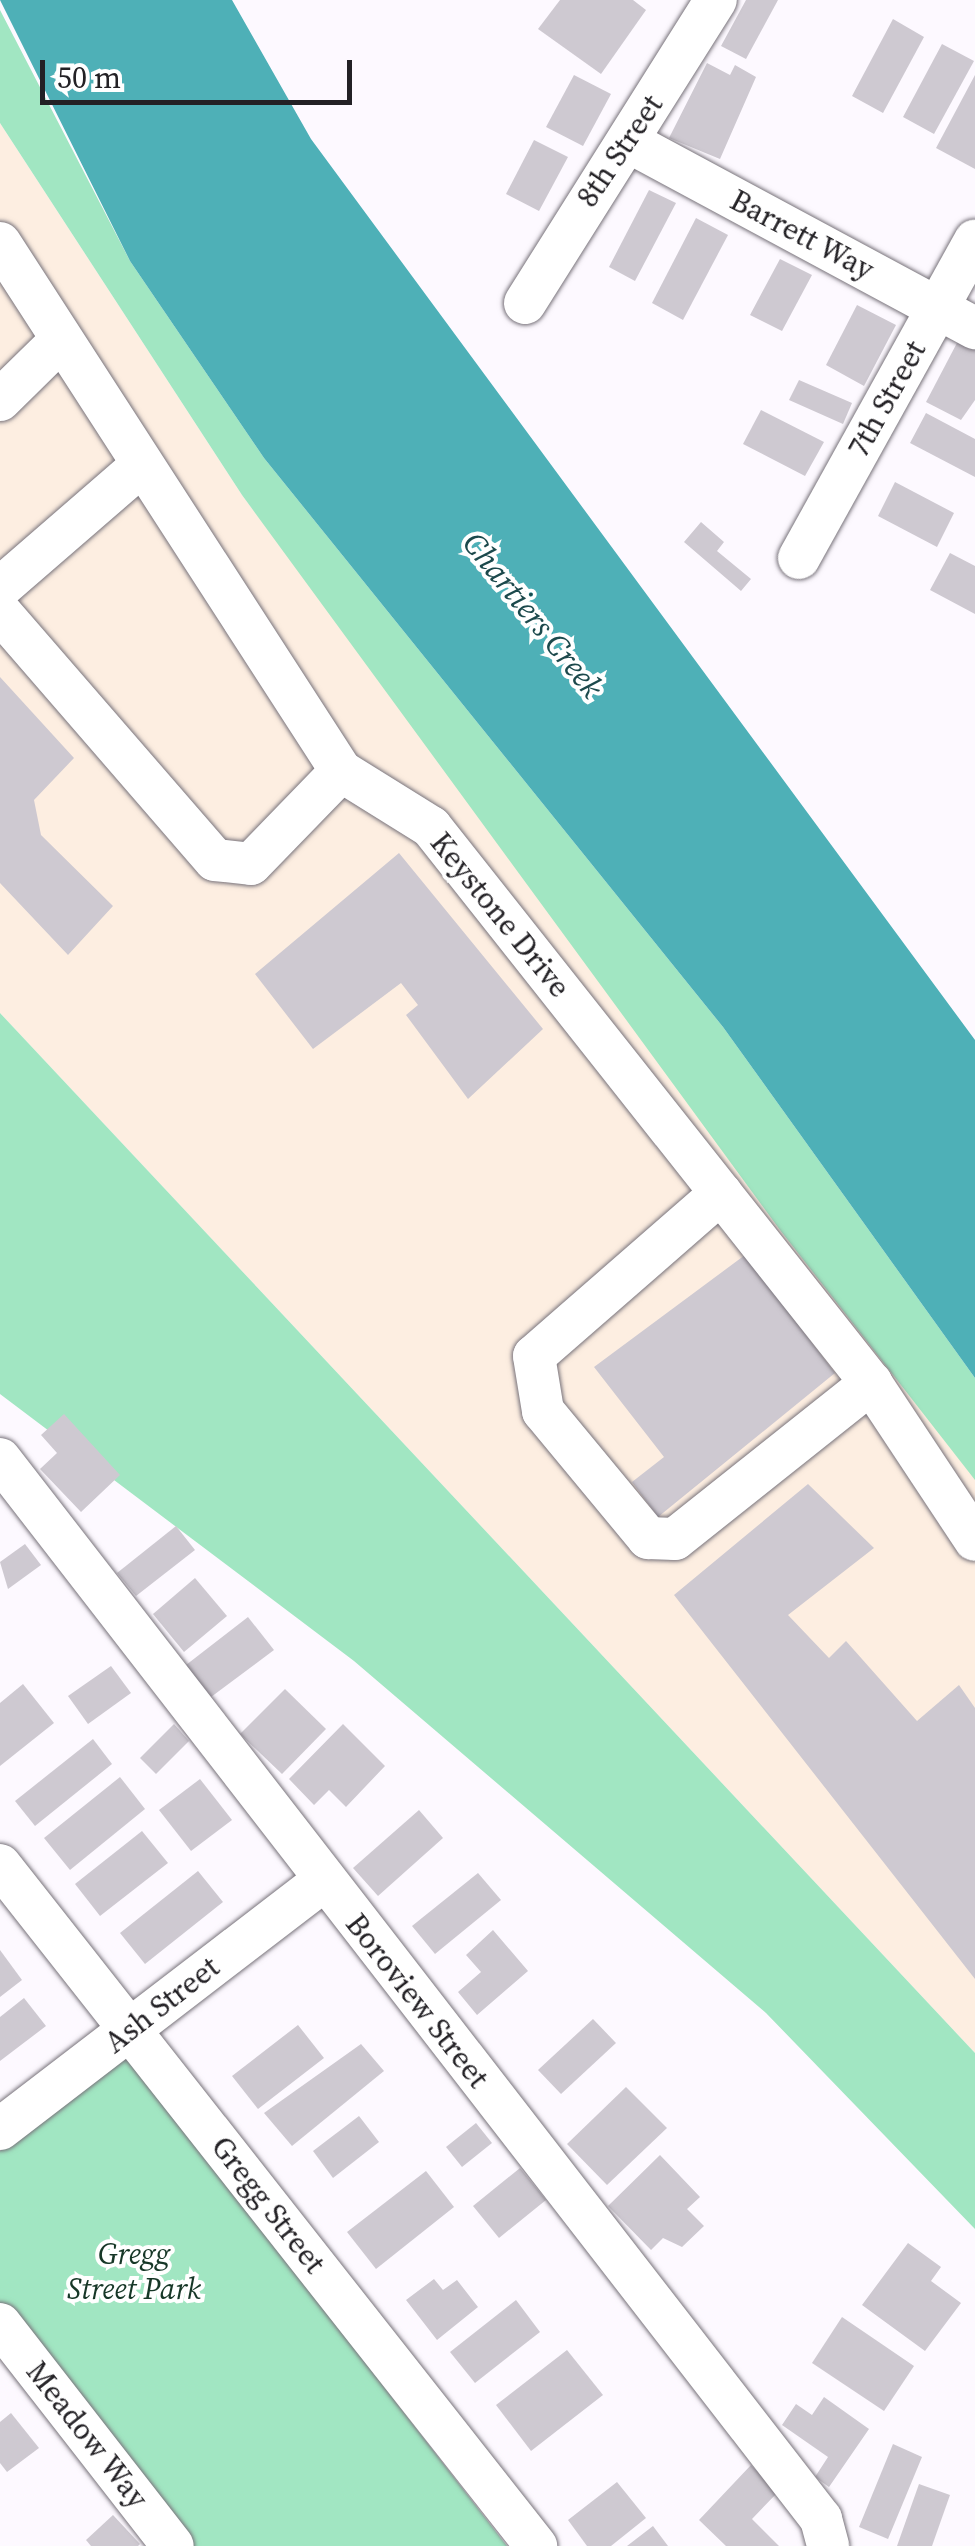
<!DOCTYPE html>
<html>
<head>
<meta charset="utf-8">
<style>
	body { margin:0 }
	#map { position:relative; width:975px; height:2546px; overflow:hidden; background:#fdf9ff; font-family:"Source Serif 4",serif }
	div>[style] { position:absolute }
	.industrial>* { inset:0; background:#fdeee1 }
	.green>* { inset:0; background:#a1e6c2 }
	.water>* { inset:0; background:#4eb0b7 }
	.building>* { inset:0; background:#cec9d1 }
	.roads { filter:drop-shadow(0 0 2px #78737b) drop-shadow(0 0 2px #78737b) }
	.minor>* { height:42px; margin:-21px; padding:0 21px; transform-origin:21px; border-radius:21px; background:#fff }
	span { translate:-50% -50%; white-space:nowrap; text-align:center; line-height:1.15; -webkit-text-stroke:8px #fff; paint-order:stroke }
	.street-label { font-size:30px; color:#232125 }
	.park-label { font-size:30px; color:#163727; font-style:italic }
	.water-label { font-size:32px; color:#1c494c; font-style:italic }
	.scale { position:absolute; left:40px; top:60px; width:312px; height:45px; box-sizing:border-box; border:5px solid #232125; border-top:0; padding-left:12px; font-size:30px; line-height:35px; white-space:nowrap; color:#232125; -webkit-text-stroke:8px #fff; paint-order:stroke }
</style>
</head>
<body>
<div id="map">
	<div class="industrial">
		<div style="clip-path:polygon(0 123px,242px 495px,975px 1477px,975px 2053px,0 1013px)"></div>
	</div>
	<div class="green">
		<div style="clip-path:polygon(0 10px,130px 261px,264px 458px,723px 1027px,975px 1378px,975px 1480px,780px 1230px,242px 495px,0 123px)"></div>
		<div style="clip-path:polygon(0 1013px,975px 2053px,975px 2229px,766px 2013px,354px 1661px,0 1394px)"></div>
		<div style="clip-path:polygon(126px 2053px,507px 2546px,187px 2546px,0 2306px,0 2151px)"></div>
	</div>
	<div class="water">
		<div style="clip-path:polygon(0 0,232px 0,311px 139px,975px 1040px,975px 1378px,723px 1027px,264px 458px,130px 261px)"></div>
	</div>
	<div class="building">
		<div style="clip-path:polygon(560px 0,633px 0,646px 10px,601px 74px,538px 29px)"></div>
		<div style="clip-path:polygon(746px 0,778px 0,746px 59px,721px 46px)"></div>
		<div style="clip-path:polygon(893px 19px,924px 37px,883px 113px,852px 96px)"></div>
		<div style="clip-path:polygon(942px 44px,974px 61px,934px 134px,903px 117px)"></div>
		<div style="clip-path:polygon(707px 63px,730px 75px,735px 65px,756px 77px,720px 159px,669px 138px)"></div>
		<div style="clip-path:polygon(574px 75px,611px 94px,583px 146px,546px 127px)"></div>
		<div style="clip-path:polygon(975px 75px,975px 169px,936px 148px)"></div>
		<div style="clip-path:polygon(534px 140px,568px 157px,539px 211px,506px 194px)"></div>
		<div style="clip-path:polygon(649px 190px,676px 203px,635px 281px,609px 267px)"></div>
		<div style="clip-path:polygon(696px 218px,728px 235px,683px 320px,652px 303px)"></div>
		<div style="clip-path:polygon(780px 259px,812px 275px,782px 331px,750px 315px)"></div>
		<div style="clip-path:polygon(857px 305px,896px 325px,864px 386px,826px 365px)"></div>
		<div style="clip-path:polygon(958px 341px,975px 350px,975px 400px,961px 420px,926px 402px)"></div>
		<div style="clip-path:polygon(799px 380px,852px 403px,843px 424px,789px 400px)"></div>
		<div style="clip-path:polygon(761px 410px,824px 442px,805px 476px,743px 444px)"></div>
		<div style="clip-path:polygon(926px 413px,975px 439px,975px 477px,910px 443px)"></div>
		<div style="clip-path:polygon(895px 482px,954px 513px,937px 547px,878px 516px)"></div>
		<div style="clip-path:polygon(701px 522px,724px 542px,717px 551px,751px 579px,741px 591px,684px 542px)"></div>
		<div style="clip-path:polygon(950px 553px,975px 566px,975px 614px,930px 590px)"></div>
		<div style="clip-path:polygon(0 677px,74px 758px,34px 800px,41px 835px,113px 906px,68px 955px,0 883px)"></div>
		<div style="clip-path:polygon(399px 853px,543px 1029px,468px 1099px,406px 1015px,418px 1005px,401px 983px,313px 1049px,255px 974px)"></div>
		<div style="clip-path:polygon(745px 1255px,835px 1373px,658px 1517px,632px 1482px,664px 1457px,594px 1367px)"></div>
		<div style="clip-path:polygon(64px 1414px,120px 1475px,81px 1512px,40px 1469px,57px 1453px,41px 1435px)"></div>
		<div style="clip-path:polygon(808px 1484px,874px 1548px,788px 1615px,829px 1658px,846px 1641px,917px 1721px,959px 1685px,975px 1708px,975px 1979px,674px 1595px)"></div>
		<div style="clip-path:polygon(176px 1526px,195px 1550px,136px 1596px,117px 1573px)"></div>
		<div style="clip-path:polygon(25px 1544px,41px 1565px,8px 1589px,0 1562px)"></div>
		<div style="clip-path:polygon(195px 1578px,227px 1616px,184px 1652px,153px 1614px)"></div>
		<div style="clip-path:polygon(248px 1617px,274px 1650px,211px 1697px,186px 1665px)"></div>
		<div style="clip-path:polygon(111px 1666px,131px 1693px,88px 1724px,68px 1696px)"></div>
		<div style="clip-path:polygon(23px 1684px,54px 1723px,0 1766px,0 1703px)"></div>
		<div style="clip-path:polygon(285px 1689px,326px 1729px,282px 1774px,240px 1734px)"></div>
		<div style="clip-path:polygon(174px 1724px,189px 1741px,156px 1774px,140px 1758px)"></div>
		<div style="clip-path:polygon(343px 1724px,385px 1766px,346px 1807px,329px 1790px,314px 1805px,289px 1779px)"></div>
		<div style="clip-path:polygon(93px 1739px,112px 1764px,35px 1826px,15px 1801px)"></div>
		<div style="clip-path:polygon(120px 1777px,145px 1809px,70px 1870px,44px 1838px)"></div>
		<div style="clip-path:polygon(200px 1779px,232px 1820px,191px 1851px,159px 1810px)"></div>
		<div style="clip-path:polygon(419px 1810px,443px 1838px,378px 1896px,353px 1868px)"></div>
		<div style="clip-path:polygon(142px 1831px,168px 1863px,100px 1916px,75px 1884px)"></div>
		<div style="clip-path:polygon(198px 1871px,223px 1902px,145px 1964px,120px 1933px)"></div>
		<div style="clip-path:polygon(478px 1873px,501px 1900px,435px 1954px,412px 1926px)"></div>
		<div style="clip-path:polygon(493px 1930px,528px 1971px,477px 2015px,458px 1992px,481px 1972px,466px 1955px)"></div>
		<div style="clip-path:polygon(0 1950px,22px 1980px,0 1997px)"></div>
		<div style="clip-path:polygon(24px 1998px,46px 2026px,0 2061px,0 2017px)"></div>
		<div style="clip-path:polygon(593px 2019px,616px 2043px,561px 2094px,538px 2070px)"></div>
		<div style="clip-path:polygon(298px 2025px,324px 2058px,258px 2109px,232px 2076px)"></div>
		<div style="clip-path:polygon(361px 2044px,384px 2071px,292px 2146px,264px 2113px)"></div>
		<div style="clip-path:polygon(626px 2087px,667px 2128px,607px 2185px,567px 2144px)"></div>
		<div style="clip-path:polygon(359px 2116px,379px 2142px,333px 2178px,313px 2151px)"></div>
		<div style="clip-path:polygon(476px 2123px,492px 2143px,462px 2167px,446px 2147px)"></div>
		<div style="clip-path:polygon(660px 2155px,700px 2197px,687px 2209px,704px 2226px,682px 2247px,663px 2238px,651px 2250px,608px 2206px)"></div>
		<div style="clip-path:polygon(520px 2168px,546px 2200px,499px 2238px,473px 2206px)"></div>
		<div style="clip-path:polygon(426px 2171px,454px 2207px,376px 2269px,347px 2232px)"></div>
		<div style="clip-path:polygon(908px 2243px,941px 2267px,931px 2281px,961px 2303px,925px 2351px,862px 2305px)"></div>
		<div style="clip-path:polygon(434px 2279px,443px 2290px,457px 2280px,478px 2307px,437px 2340px,406px 2300px)"></div>
		<div style="clip-path:polygon(516px 2300px,540px 2332px,475px 2383px,450px 2352px)"></div>
		<div style="clip-path:polygon(842px 2317px,914px 2366px,884px 2411px,812px 2363px)"></div>
		<div style="clip-path:polygon(567px 2350px,603px 2395px,531px 2451px,496px 2405px)"></div>
		<div style="clip-path:polygon(824px 2397px,869px 2429px,829px 2487px,815px 2477px,828px 2457px,782px 2425px,796px 2404px,812px 2415px)"></div>
		<div style="clip-path:polygon(11px 2413px,39px 2448px,7px 2472px,0 2463px,0 2422px)"></div>
		<div style="clip-path:polygon(893px 2444px,922px 2457px,888px 2539px,859px 2527px)"></div>
		<div style="clip-path:polygon(751px 2465px,778px 2492px,752px 2519px,779px 2546px,726px 2546px,699px 2520px)"></div>
		<div style="clip-path:polygon(617px 2482px,646px 2518px,611px 2546px,587px 2546px,568px 2520px)"></div>
		<div style="clip-path:polygon(919px 2484px,950px 2495px,932px 2546px,897px 2546px)"></div>
		<div style="clip-path:polygon(113px 2515px,140px 2544px,138px 2546px,91px 2546px,86px 2540px)"></div>
		<div style="clip-path:polygon(653px 2526px,668px 2546px,627px 2546px)"></div>
	</div>
	<div class="roads">
		<div class="minor">
			<div style="left:629px;top:142px;width:393px;rotate:28.3deg"></div>
			<div style="left:0;top:243px;width:629px;rotate:57.14deg"></div>
			<div style="left:341px;top:771px;width:106px;rotate:31.9deg"></div>
			<div style="left:431px;top:827px;width:709px;rotate:51.64deg"></div>
			<div style="left:871px;top:1383px;width:188px;rotate:56.5deg"></div>
			<div style="left:525px;top:303px;width:358px;rotate:-57.8deg"></div>
			<div style="left:0;top:400px;width:84px;rotate:-44.5deg"></div>
			<div style="left:799px;top:558px;width:363px;rotate:-61deg"></div>
			<div style="left:0;top:588px;width:186px;rotate:-40.9deg"></div>
			<div style="left:0;top:612px;width:328px;rotate:49.1deg"></div>
			<div style="left:215px;top:860px;width:36px;rotate:6deg"></div>
			<div style="left:251px;top:864px;width:129px;rotate:-45.9deg"></div>
			<div style="left:721px;top:1193px;width:248px;rotate:138.9deg"></div>
			<div style="left:534px;top:1356px;width:56px;rotate:80.7deg"></div>
			<div style="left:543px;top:1411px;width:165px;rotate:50.4deg"></div>
			<div style="left:648px;top:1538px;width:27px;rotate:2deg"></div>
			<div style="left:675px;top:1539px;width:251px;rotate:-38.5deg"></div>
			<div style="left:0;top:1459px;width:1341px;rotate:52.24deg"></div>
			<div style="left:821px;top:2519px;width:28px;rotate:75deg"></div>
			<div style="left:0;top:1865px;width:867px;rotate:51.79deg"></div>
			<div style="left:0;top:2129px;width:407px;rotate:-37.5deg"></div>
			<div style="left:0;top:2324px;width:281px;rotate:52.1deg"></div>
		</div>
	</div>
	<div class="street-label">
		<span style="left:620px;top:151px;rotate:-56deg">8th Street</span>
		<span style="left:802px;top:235px;rotate:28deg">Barrett Way</span>
		<span style="left:887px;top:399px;rotate:-61deg">7th Street</span>
		<span style="left:500px;top:915px;rotate:51deg">Keystone Drive</span>
		<span style="left:417px;top:2001px;rotate:52deg">Boroview Street</span>
		<span style="left:162px;top:2005px;rotate:-38deg">Ash Street</span>
		<span style="left:268px;top:2205px;rotate:52deg">Gregg Street</span>
		<span style="left:87px;top:2435px;rotate:52deg">Meadow Way</span>
	</div>
	<div class="park-label">
		<span style="left:134px;top:2271px">Gregg<br>Street Park</span>
	</div>
	<div class="water-label">
		<span style="left:533px;top:615px;rotate:51deg">Chartiers Creek</span>
	</div>
	<div class="scale">50 m</div>
</div>
</body>
</html>
